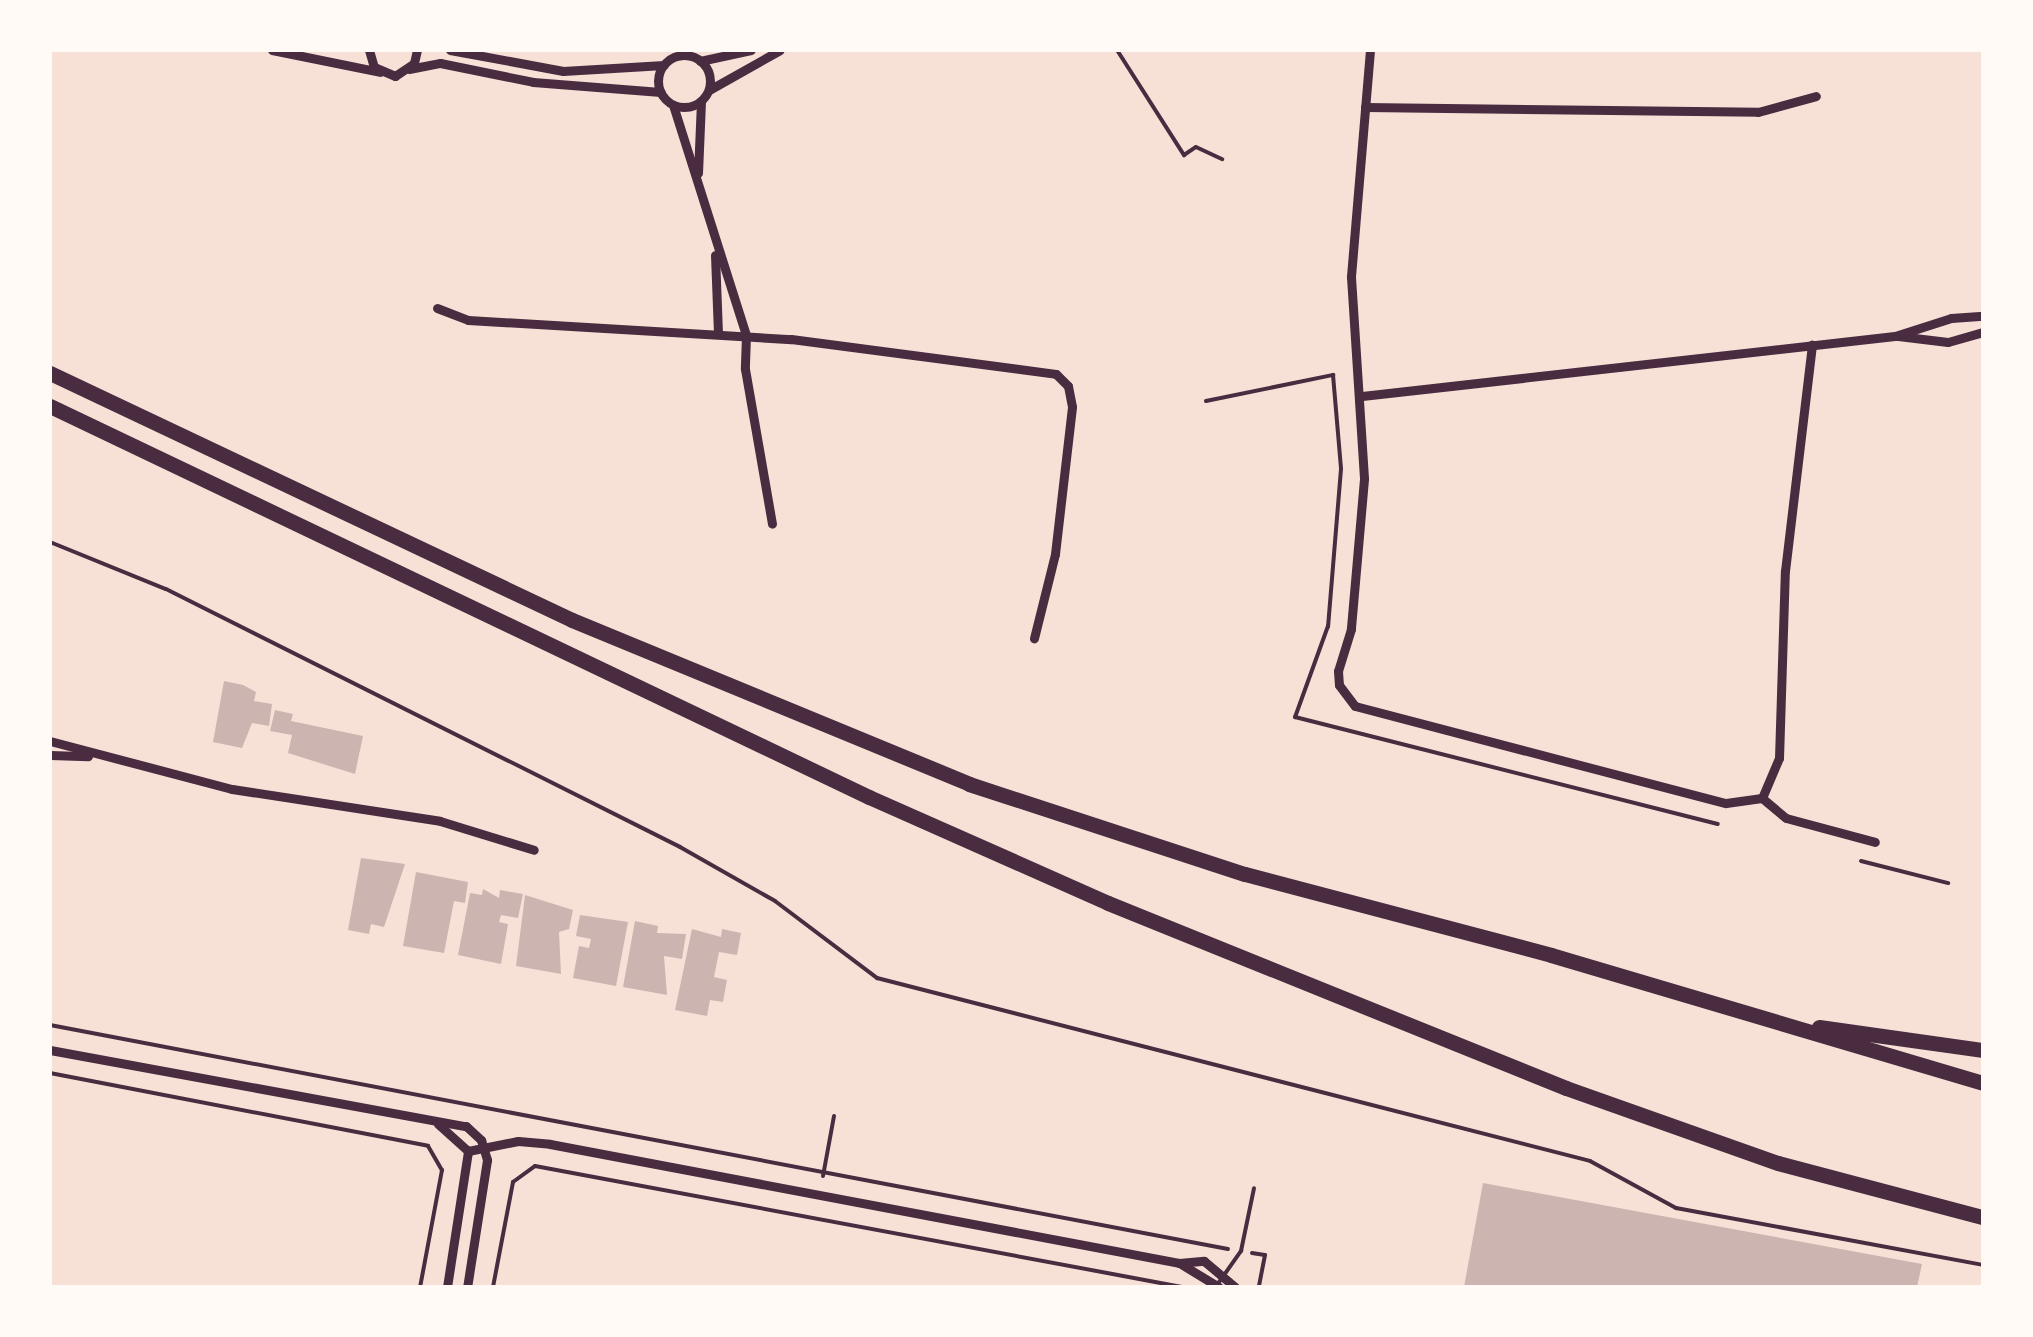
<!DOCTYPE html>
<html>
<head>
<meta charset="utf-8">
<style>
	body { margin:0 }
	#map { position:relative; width:2033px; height:1337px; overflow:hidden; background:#f7e1d7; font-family:Raleway,sans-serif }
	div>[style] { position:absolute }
	.building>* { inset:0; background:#ccb4b1 }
	.path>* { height:4px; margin:-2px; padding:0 2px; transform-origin:2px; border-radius:2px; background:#4a2c40 }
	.service>* { height:4px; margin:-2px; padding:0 2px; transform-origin:2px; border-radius:2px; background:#4a2c40 }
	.minor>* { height:9px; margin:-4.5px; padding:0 4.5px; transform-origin:4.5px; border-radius:4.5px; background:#4a2c40 }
	.minor>.ring { margin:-4.5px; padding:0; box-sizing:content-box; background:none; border:9px solid #4a2c40; border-radius:50% }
	.motorway>* { height:15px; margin:-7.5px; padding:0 7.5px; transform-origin:7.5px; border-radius:7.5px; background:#4a2c40 }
	span { translate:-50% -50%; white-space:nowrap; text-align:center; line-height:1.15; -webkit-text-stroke:8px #fffaf5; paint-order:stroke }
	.frame { position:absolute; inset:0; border:52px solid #fffaf5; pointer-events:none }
</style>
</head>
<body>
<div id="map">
	<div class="building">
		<div style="clip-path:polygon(224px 681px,243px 685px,256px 692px,254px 701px,272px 704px,269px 726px,252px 723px,242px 748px,213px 742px)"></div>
		<div style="clip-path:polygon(275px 710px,293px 714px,291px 721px,363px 736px,355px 774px,288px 753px,292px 735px,270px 731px)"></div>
		<div style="clip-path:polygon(361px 858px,405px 864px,384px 927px,371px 924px,369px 934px,348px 930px)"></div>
		<div style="clip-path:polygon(416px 872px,468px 882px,465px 903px,454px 901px,444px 953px,403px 946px)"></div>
		<div style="clip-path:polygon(483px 889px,499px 898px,500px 890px,523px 894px,518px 918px,501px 915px,499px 922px,508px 924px,501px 964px,458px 955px,470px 893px,482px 895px)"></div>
		<div style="clip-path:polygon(525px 895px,573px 910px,569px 929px,559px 932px,561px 974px,516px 966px)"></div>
		<div style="clip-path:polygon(580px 915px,628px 922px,616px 986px,573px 978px,579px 946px,589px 948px,591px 939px,576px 936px)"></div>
		<div style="clip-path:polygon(635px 921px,658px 926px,657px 933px,686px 934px,682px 959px,664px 956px,667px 995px,623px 987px)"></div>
		<div style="clip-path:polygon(692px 929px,721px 937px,722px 929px,741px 933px,737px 955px,719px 952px,714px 977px,727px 980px,723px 1002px,710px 1000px,707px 1016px,675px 1010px)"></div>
		<div style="clip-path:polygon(1483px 1183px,1922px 1264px,1917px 1287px,1464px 1287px)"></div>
	</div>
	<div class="path">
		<div style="left:1117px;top:50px;width:125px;rotate:57.5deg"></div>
		<div style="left:1184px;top:155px;width:14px;rotate:-34deg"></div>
		<div style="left:1196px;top:147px;width:29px;rotate:25deg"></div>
		<div style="left:1206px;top:401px;width:130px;rotate:-11.6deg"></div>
		<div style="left:1333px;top:375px;width:94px;rotate:85.1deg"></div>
		<div style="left:1341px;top:469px;width:158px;rotate:94.7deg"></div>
		<div style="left:1328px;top:626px;width:97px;rotate:109.9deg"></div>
		<div style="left:1295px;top:717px;width:436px;rotate:14.2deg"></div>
		<div style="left:50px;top:542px;width:125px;rotate:22.1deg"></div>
		<div style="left:166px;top:589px;width:575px;rotate:26.65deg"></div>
		<div style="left:680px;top:847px;width:109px;rotate:29.6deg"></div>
		<div style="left:775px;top:901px;width:128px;rotate:37deg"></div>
		<div style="left:877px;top:978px;width:736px;rotate:14.39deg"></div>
		<div style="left:1590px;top:1161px;width:98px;rotate:28.7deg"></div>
		<div style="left:1676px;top:1208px;width:312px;rotate:10.5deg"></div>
		<div style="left:1861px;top:861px;width:90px;rotate:14.2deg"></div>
		<div style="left:50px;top:1025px;width:1199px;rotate:10.77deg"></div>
		<div style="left:50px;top:1073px;width:385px;rotate:10.9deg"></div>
		<div style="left:428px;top:1146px;width:28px;rotate:60deg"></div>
		<div style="left:442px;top:1170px;width:119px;rotate:100.6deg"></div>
		<div style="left:823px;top:1176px;width:61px;rotate:-79.6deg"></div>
		<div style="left:1252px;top:1253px;width:13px;rotate:9deg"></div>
		<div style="left:1265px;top:1255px;width:33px;rotate:101deg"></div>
		<div style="left:493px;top:1287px;width:107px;rotate:-79.2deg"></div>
		<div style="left:513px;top:1182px;width:27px;rotate:-36deg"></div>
		<div style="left:535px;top:1166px;width:658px;rotate:10.59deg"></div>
	</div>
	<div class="service">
		<div style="left:1217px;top:1285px;width:42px;rotate:-54.8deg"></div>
		<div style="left:1241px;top:1251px;width:64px;rotate:-78.3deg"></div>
	</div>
	<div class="minor">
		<div style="left:272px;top:50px;width:110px;rotate:11.5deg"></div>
		<div style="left:369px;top:50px;width:18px;rotate:74deg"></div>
		<div style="left:374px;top:67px;width:23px;rotate:23deg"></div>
		<div style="left:395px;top:76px;width:23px;rotate:-34deg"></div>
		<div style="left:414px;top:63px;width:13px;rotate:-77deg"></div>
		<div style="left:450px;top:50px;width:115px;rotate:10.5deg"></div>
		<div style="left:563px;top:71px;width:101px;rotate:-3.4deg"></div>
		<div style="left:1370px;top:50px;width:228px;rotate:94.8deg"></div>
		<div style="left:1351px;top:277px;width:202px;rotate:86.3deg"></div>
		<div style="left:1364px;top:479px;width:151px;rotate:95deg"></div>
		<div style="left:1351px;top:629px;width:44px;rotate:107.2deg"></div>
		<div style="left:1338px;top:671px;width:14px;rotate:86deg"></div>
		<div style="left:1339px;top:685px;width:26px;rotate:53deg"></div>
		<div style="left:1355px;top:706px;width:383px;rotate:14.7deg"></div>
		<div style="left:1726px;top:803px;width:36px;rotate:-8deg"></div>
		<div style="left:1762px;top:798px;width:43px;rotate:-67deg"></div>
		<div style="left:1779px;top:758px;width:187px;rotate:-88.2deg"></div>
		<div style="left:1785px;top:571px;width:228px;rotate:-83.2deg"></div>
		<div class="ring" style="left:658px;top:55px;width:43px;height:43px"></div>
		<div style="left:700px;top:61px;width:52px;rotate:-12.2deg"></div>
		<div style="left:409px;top:69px;width:32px;rotate:-11deg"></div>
		<div style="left:440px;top:63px;width:95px;rotate:11.5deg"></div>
		<div style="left:533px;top:82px;width:128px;rotate:4.5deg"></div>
		<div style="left:709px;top:90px;width:81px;rotate:-29.4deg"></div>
		<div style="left:673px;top:105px;width:241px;rotate:72.4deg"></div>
		<div style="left:746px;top:335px;width:34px;rotate:92deg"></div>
		<div style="left:745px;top:369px;width:157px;rotate:80.1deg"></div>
		<div style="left:1365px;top:107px;width:393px;rotate:0.7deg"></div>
		<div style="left:1758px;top:112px;width:60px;rotate:-15.4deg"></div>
		<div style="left:698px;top:173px;width:72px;rotate:-87.6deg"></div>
		<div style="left:715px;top:255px;width:78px;rotate:87.8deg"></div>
		<div style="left:437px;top:308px;width:33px;rotate:21deg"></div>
		<div style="left:468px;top:320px;width:324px;rotate:3.4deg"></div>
		<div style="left:791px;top:339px;width:267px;rotate:7.5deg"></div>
		<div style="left:1056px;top:374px;width:17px;rotate:45deg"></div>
		<div style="left:1068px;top:386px;width:21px;rotate:79deg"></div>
		<div style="left:1072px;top:407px;width:148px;rotate:96.6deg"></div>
		<div style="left:1055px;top:554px;width:87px;rotate:104deg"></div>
		<div style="left:1898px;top:336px;width:50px;rotate:6.8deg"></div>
		<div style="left:1948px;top:342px;width:36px;rotate:-16deg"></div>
		<div style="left:1362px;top:396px;width:536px;rotate:-6.42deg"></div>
		<div style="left:1895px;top:336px;width:59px;rotate:-17.8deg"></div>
		<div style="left:1951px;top:318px;width:32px;rotate:-4deg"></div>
		<div style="left:50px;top:741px;width:188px;rotate:14.8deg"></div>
		<div style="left:232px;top:789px;width:210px;rotate:8.7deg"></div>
		<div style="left:440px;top:821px;width:98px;rotate:17.1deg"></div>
		<div style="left:50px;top:755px;width:38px;rotate:2deg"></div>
		<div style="left:1762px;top:798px;width:31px;rotate:40deg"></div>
		<div style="left:1786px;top:818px;width:92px;rotate:15.1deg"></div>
		<div style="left:50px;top:1050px;width:423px;rotate:10.4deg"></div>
		<div style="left:466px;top:1126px;width:21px;rotate:43deg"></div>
		<div style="left:481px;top:1140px;width:21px;rotate:73deg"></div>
		<div style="left:487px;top:1160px;width:129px;rotate:98.9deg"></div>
		<div style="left:438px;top:1124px;width:40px;rotate:42deg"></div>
		<div style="left:468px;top:1151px;width:51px;rotate:-11.3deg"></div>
		<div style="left:518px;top:1141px;width:32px;rotate:5deg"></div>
		<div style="left:550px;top:1144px;width:640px;rotate:10.71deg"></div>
		<div style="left:1179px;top:1263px;width:25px;rotate:-5deg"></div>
		<div style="left:1204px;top:1261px;width:40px;rotate:40deg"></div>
		<div style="left:1181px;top:1264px;width:44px;rotate:31.2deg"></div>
		<div style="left:447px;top:1287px;width:138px;rotate:-81.2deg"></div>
	</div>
	<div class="motorway">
		<div style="left:50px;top:373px;width:577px;rotate:25.32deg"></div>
		<div style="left:572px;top:620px;width:430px;rotate:22.4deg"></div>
		<div style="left:969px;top:784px;width:290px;rotate:18.1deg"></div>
		<div style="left:1245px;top:874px;width:317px;rotate:14.8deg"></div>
		<div style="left:1551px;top:955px;width:451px;rotate:16.5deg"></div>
		<div style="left:50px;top:406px;width:908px;rotate:25.52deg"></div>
		<div style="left:869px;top:797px;width:261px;rotate:23.9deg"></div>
		<div style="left:1108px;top:903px;width:494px;rotate:22deg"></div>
		<div style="left:1566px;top:1088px;width:225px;rotate:19.5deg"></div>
		<div style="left:1778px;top:1163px;width:212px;rotate:14.8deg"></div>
		<div style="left:1819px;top:1027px;width:166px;rotate:8deg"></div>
	</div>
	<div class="frame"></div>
</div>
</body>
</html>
